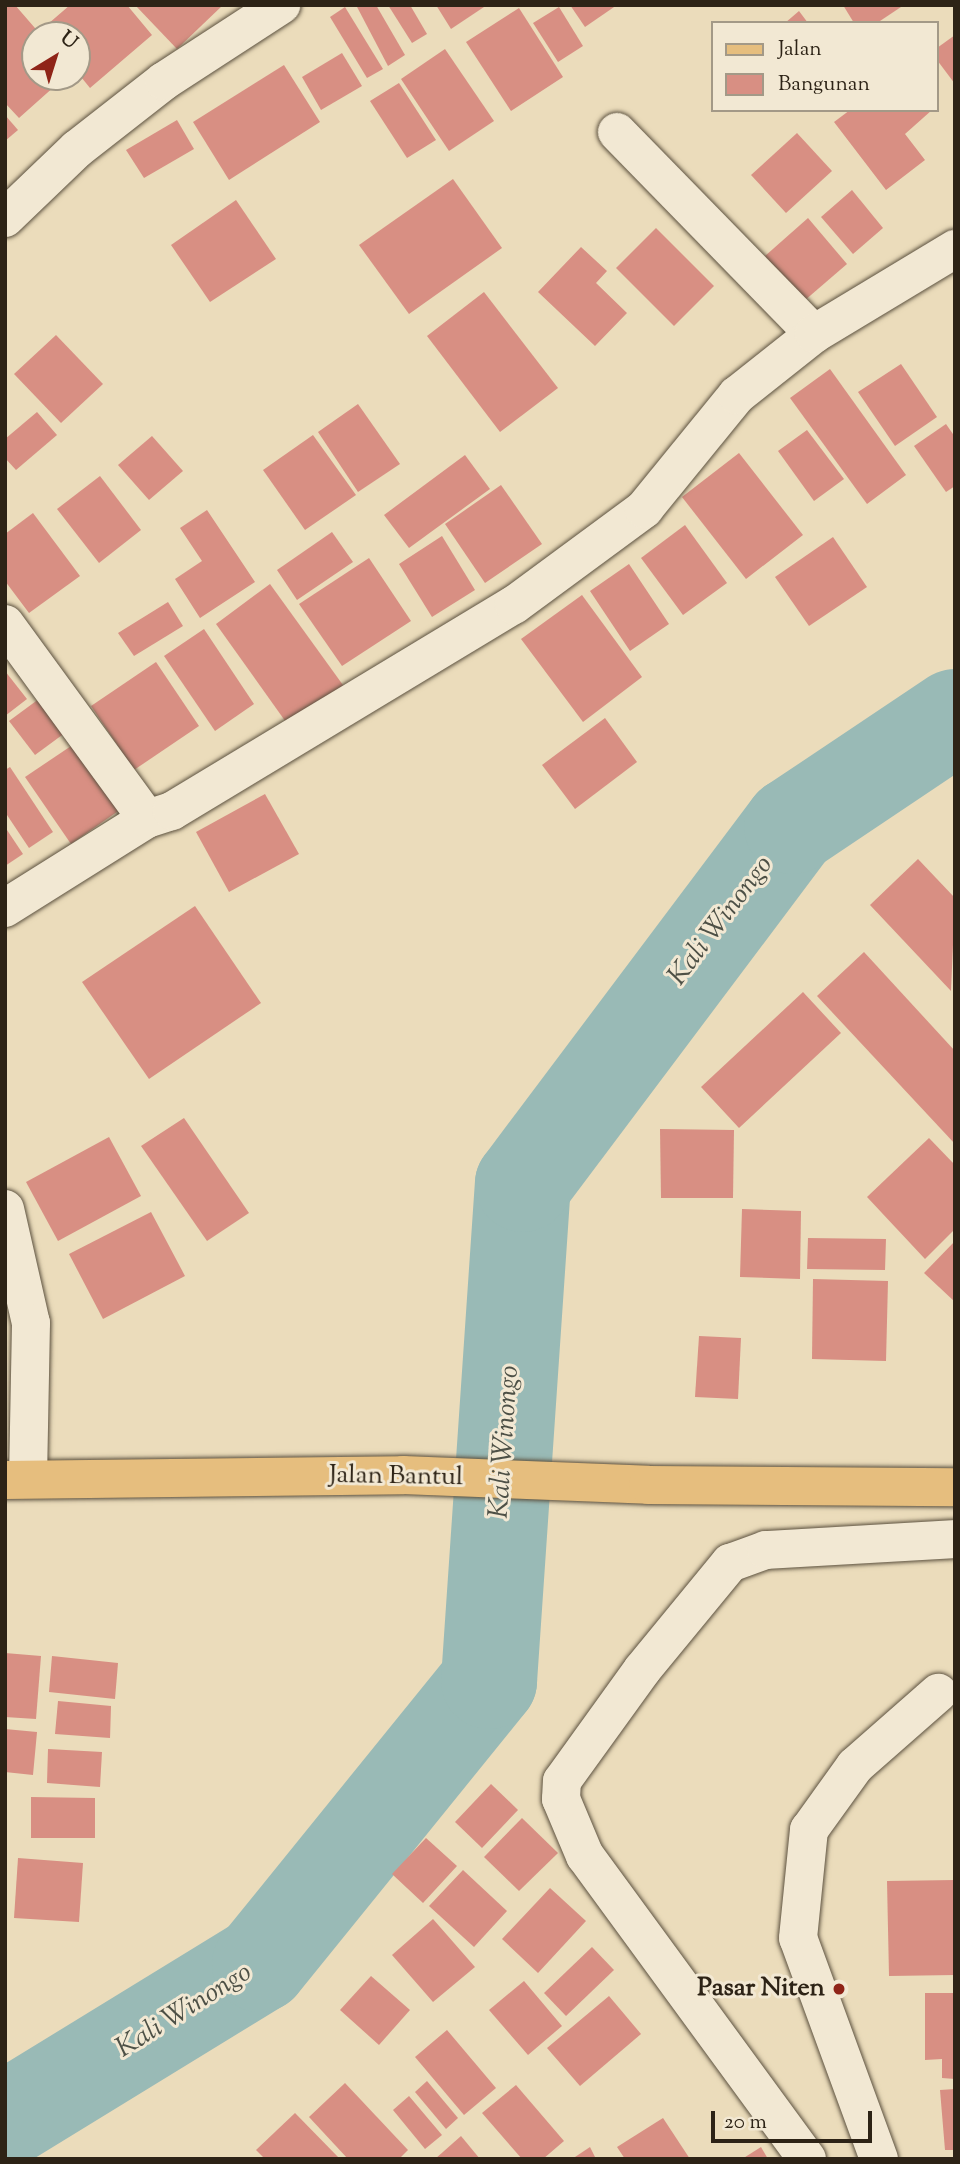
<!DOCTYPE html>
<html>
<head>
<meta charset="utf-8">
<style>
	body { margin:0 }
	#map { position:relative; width:960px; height:2164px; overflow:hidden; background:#ebdcbb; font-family:"Sorts Mill Goudy",serif }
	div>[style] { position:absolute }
	.river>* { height:96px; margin:-48px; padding:0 48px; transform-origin:48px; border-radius:48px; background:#99bab6 }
	.building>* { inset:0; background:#d88f83 }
	.roads { filter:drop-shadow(0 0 2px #5c513f) drop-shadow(0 0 2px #5c513f) }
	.minor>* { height:38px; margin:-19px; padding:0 19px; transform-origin:19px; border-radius:19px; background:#f2e8d3 }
	.major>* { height:38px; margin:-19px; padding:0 19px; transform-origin:19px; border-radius:19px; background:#e6be7e }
	.dots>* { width:19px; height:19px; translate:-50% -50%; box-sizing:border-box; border:4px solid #f2e8d3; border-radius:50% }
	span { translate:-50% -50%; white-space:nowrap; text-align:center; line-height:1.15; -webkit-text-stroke:6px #f2e8d3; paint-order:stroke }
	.street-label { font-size:26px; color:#2d2316 }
	.poi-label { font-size:26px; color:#2d2316; font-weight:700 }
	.right { translate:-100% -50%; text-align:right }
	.water-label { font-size:28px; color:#4d5046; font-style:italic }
	.frame { position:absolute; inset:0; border:7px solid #2d2316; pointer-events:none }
	.legend { position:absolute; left:711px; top:21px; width:228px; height:91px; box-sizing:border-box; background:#f2e8d3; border:2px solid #a39987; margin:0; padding:9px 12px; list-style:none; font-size:21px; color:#2d2316 }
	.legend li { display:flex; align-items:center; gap:14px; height:35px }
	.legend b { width:35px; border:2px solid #a39987 }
	.north { position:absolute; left:21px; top:21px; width:70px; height:70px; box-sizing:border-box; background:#f2e8d3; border:2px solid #a39987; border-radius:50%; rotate:38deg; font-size:19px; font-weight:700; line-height:28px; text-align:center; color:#2d2316 }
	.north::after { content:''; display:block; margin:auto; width:24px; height:32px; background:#8f2418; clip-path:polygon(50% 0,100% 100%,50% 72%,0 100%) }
	.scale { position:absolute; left:711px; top:2111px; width:161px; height:32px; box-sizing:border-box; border:4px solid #2d2316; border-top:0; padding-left:9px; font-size:21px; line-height:24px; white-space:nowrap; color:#2d2316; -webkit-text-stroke:5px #f2e8d3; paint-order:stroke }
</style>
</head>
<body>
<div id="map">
	<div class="river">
		<div style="left:5px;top:2120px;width:299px;rotate:-31.5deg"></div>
		<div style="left:260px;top:1964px;width:364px;rotate:-51deg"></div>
		<div style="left:489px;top:1681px;width:498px;rotate:-86.1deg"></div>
		<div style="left:523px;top:1184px;width:448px;rotate:-53.1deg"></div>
		<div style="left:792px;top:826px;width:196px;rotate:-33.8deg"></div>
	</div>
	<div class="building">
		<div style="clip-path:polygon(5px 5px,15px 5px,41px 35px,35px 35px,35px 77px,65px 77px,19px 118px,5px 103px)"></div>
		<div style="clip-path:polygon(70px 5px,127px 5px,152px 35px,90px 88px,77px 72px,77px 35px,46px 35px,41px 30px)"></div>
		<div style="clip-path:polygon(135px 5px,223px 5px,177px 49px)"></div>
		<div style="clip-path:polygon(356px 5px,376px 5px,405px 55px,388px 66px)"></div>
		<div style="clip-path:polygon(388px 5px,410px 5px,427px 34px,412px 43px)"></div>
		<div style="clip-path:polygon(436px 5px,487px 5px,451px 29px)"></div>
		<div style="clip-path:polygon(570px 5px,617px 5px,585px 27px)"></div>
		<div style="clip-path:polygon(843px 5px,904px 5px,877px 23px,854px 23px)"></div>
		<div style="clip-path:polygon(345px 7px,383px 69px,367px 78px,330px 17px)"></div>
		<div style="clip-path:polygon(559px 7px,583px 46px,558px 62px,533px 23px)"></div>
		<div style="clip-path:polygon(519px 8px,563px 77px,511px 111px,466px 42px)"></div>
		<div style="clip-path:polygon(799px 11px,808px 23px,785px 23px)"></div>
		<div style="clip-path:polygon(955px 35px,955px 84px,937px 60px,937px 48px)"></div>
		<div style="clip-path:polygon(445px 49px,494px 121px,449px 151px,401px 79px)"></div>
		<div style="clip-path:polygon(342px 53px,362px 86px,321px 110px,302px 77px)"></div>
		<div style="clip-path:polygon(284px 65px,320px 122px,229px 180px,193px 122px)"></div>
		<div style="clip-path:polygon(399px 83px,436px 140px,407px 158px,370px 101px)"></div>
		<div style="clip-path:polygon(850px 110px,932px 110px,905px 134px,925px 160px,886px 190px,834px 122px)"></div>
		<div style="clip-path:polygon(5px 115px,18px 130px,5px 141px)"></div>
		<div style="clip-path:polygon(177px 120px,194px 149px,144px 178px,126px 150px)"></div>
		<div style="clip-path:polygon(797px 133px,832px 171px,786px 213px,751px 175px)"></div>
		<div style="clip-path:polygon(453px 179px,502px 248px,409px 314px,359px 245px)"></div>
		<div style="clip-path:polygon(852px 190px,883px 228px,853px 254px,821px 217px)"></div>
		<div style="clip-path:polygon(236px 200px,276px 259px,210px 302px,171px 245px)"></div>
		<div style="clip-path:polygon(808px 218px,847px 264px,804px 301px,765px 256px)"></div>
		<div style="clip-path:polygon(656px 228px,714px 286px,674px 326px,616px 268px)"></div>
		<div style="clip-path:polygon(581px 247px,607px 271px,596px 283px,627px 313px,595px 346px,538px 292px)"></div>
		<div style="clip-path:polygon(484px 292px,558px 388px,500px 432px,427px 336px)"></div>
		<div style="clip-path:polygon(56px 335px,103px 384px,61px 423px,14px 374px)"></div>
		<div style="clip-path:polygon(901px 364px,937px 417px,895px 446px,858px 392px)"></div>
		<div style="clip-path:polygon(830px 369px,906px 475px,867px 504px,790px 398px)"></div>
		<div style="clip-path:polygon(358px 404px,400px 464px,358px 492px,318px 432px)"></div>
		<div style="clip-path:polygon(37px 412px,57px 435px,16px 470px,5px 458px,5px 439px)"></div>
		<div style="clip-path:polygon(946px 424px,955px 437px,955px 486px,946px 492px,914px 446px)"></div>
		<div style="clip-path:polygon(807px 430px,844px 479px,814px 501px,778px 451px)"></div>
		<div style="clip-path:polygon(313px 435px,356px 495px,305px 530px,263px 470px)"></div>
		<div style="clip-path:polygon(152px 436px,183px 471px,149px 500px,118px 465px)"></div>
		<div style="clip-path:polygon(739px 453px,803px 535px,746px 579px,682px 497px)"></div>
		<div style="clip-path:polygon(465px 455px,490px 489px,409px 548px,384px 515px)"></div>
		<div style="clip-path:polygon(100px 476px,141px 530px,99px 563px,57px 509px)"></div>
		<div style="clip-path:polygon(501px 485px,542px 544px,485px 583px,445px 524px)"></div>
		<div style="clip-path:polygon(207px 510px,255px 582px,200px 618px,175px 579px,202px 561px,180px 528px)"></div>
		<div style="clip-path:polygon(33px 513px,80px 576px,29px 613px,5px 581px,5px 534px)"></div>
		<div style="clip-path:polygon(685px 525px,727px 583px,683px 615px,641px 558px)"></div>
		<div style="clip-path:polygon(332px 532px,353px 562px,297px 600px,277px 570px)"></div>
		<div style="clip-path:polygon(442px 536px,475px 590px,432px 617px,399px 564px)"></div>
		<div style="clip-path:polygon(833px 537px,867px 587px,809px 626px,775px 577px)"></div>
		<div style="clip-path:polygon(369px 558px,411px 621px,342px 666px,299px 604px)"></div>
		<div style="clip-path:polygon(629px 564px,669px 624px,630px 651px,590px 591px)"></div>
		<div style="clip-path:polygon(270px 584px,348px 692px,293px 732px,216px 624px)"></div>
		<div style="clip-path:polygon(582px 595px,642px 677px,583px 722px,521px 639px)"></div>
		<div style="clip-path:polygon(168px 602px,183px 626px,134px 656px,118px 633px)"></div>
		<div style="clip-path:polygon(204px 629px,254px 704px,215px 731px,164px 656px)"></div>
		<div style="clip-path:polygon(156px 662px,199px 726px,134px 770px,91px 706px)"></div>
		<div style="clip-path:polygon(5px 671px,27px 699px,5px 716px)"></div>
		<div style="clip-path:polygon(47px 693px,73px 727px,35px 755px,9px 721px)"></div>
		<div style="clip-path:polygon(605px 718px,637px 762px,575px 809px,542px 765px)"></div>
		<div style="clip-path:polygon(80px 740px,124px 807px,71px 844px,25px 777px)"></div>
		<div style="clip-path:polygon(10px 767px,53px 832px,29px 848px,5px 812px,5px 770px)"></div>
		<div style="clip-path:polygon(265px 794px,299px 854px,229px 892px,196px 832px)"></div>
		<div style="clip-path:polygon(5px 827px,23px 854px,5px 866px)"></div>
		<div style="clip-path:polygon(918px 859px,955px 898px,951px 991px,870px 905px)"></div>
		<div style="clip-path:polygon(195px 906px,261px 1003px,149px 1079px,82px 982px)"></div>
		<div style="clip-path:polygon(864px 952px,955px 1051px,955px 1144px,817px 996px)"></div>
		<div style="clip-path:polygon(803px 992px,841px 1033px,739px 1128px,701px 1087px)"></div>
		<div style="clip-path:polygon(184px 1118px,249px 1213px,207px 1241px,141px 1146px)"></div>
		<div style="clip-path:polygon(660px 1129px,734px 1130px,733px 1198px,661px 1198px)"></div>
		<div style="clip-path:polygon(109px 1137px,141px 1196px,58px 1241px,26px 1182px)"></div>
		<div style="clip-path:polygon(929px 1138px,955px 1165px,955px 1229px,925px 1259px,867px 1197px)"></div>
		<div style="clip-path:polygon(742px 1209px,801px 1211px,800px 1279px,740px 1277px)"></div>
		<div style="clip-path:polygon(151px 1212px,185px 1276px,103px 1319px,69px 1254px)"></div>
		<div style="clip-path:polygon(808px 1238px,886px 1239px,885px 1270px,807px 1269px)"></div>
		<div style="clip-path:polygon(955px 1241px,955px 1302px,924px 1273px)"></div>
		<div style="clip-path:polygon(813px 1279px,888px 1281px,886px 1361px,812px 1359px)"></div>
		<div style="clip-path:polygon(699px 1336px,741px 1338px,738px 1399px,695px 1397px)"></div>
		<div style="clip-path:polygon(5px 1653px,41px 1656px,36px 1719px,5px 1717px)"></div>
		<div style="clip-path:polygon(52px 1656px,118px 1663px,115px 1699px,49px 1692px)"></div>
		<div style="clip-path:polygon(58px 1701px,111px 1706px,110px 1738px,55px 1734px)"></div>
		<div style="clip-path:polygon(5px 1729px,37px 1732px,33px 1775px,5px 1772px)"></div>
		<div style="clip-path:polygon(48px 1749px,102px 1752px,100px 1787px,47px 1783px)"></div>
		<div style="clip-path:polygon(491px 1784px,518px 1810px,482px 1848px,455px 1822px)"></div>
		<div style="clip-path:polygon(31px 1797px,95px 1798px,95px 1838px,31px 1838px)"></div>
		<div style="clip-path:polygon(522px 1818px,558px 1853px,519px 1891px,484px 1857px)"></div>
		<div style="clip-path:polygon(426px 1838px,457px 1866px,423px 1903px,392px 1874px)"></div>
		<div style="clip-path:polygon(18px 1858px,83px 1863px,79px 1922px,14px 1918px)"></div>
		<div style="clip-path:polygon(463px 1870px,507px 1911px,474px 1947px,429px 1906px)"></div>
		<div style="clip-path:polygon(955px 1880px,955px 1975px,889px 1976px,887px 1881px)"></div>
		<div style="clip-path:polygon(550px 1888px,586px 1921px,538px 1973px,502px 1939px)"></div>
		<div style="clip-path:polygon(433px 1919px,475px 1967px,433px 2002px,392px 1955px)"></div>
		<div style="clip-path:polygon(592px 1947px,614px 1970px,566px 2016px,544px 1993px)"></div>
		<div style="clip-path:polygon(371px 1976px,410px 2010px,379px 2045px,340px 2010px)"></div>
		<div style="clip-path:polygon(524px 1981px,562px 2026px,528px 2055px,489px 2010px)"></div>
		<div style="clip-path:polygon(925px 1993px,955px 1993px,955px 2079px,942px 2078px,942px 2059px,925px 2060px)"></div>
		<div style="clip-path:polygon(609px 1996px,641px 2034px,580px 2086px,547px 2048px)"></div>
		<div style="clip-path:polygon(447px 2030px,496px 2088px,464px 2115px,415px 2057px)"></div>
		<div style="clip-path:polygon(427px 2081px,458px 2118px,446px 2129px,415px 2092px)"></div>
		<div style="clip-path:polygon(345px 2083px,408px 2150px,399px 2159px,348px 2159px,309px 2117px)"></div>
		<div style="clip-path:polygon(516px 2085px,564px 2141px,543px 2159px,522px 2159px,482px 2113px)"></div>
		<div style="clip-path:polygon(955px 2089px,955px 2150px,945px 2150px,940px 2090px)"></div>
		<div style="clip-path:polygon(409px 2096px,442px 2135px,425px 2149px,393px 2110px)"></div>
		<div style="clip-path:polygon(295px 2113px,340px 2159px,265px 2159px,256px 2150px)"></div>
		<div style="clip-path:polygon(663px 2118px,690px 2159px,625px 2159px,617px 2147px)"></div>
		<div style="clip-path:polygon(461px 2136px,480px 2159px,435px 2159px)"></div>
		<div style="clip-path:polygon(590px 2147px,596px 2159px,572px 2159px)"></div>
		<div style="clip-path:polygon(761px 2147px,768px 2159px,742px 2159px)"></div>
	</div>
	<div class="roads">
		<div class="minor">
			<div style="left:617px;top:132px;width:282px;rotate:45.7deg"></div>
			<div style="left:5px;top:218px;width:100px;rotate:-43.8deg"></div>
			<div style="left:77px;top:149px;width:110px;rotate:-38deg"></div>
			<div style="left:164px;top:81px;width:140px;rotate:-33deg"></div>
			<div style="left:5px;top:624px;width:241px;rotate:53.9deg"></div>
			<div style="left:5px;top:908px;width:168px;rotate:-32.1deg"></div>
			<div style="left:147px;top:819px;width:26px;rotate:-18deg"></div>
			<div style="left:172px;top:811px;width:399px;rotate:-31.1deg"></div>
			<div style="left:514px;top:605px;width:162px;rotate:-36.4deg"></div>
			<div style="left:644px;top:509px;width:147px;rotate:-50.8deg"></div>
			<div style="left:737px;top:395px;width:98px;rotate:-38.4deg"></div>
			<div style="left:814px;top:334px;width:165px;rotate:-31.1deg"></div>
			<div style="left:5px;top:1209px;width:117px;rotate:77.2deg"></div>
			<div style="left:31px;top:1323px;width:156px;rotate:91.1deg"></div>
			<div style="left:807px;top:2159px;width:376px;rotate:-126.2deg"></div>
			<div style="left:585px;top:1856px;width:62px;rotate:-112.8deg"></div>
			<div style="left:561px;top:1799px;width:18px;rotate:-87deg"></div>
			<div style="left:562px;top:1781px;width:137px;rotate:-54.2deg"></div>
			<div style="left:642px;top:1670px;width:139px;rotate:-50.6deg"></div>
			<div style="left:730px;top:1563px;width:38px;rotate:-20deg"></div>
			<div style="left:766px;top:1550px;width:189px;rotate:-3.3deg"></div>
			<div style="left:879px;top:2159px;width:235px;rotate:-110.1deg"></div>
			<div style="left:798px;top:1938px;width:109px;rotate:-84.2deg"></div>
			<div style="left:809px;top:1830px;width:79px;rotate:-54.3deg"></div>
			<div style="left:855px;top:1766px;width:111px;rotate:-41.3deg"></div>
		</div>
		<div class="major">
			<div style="left:5px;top:1480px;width:398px;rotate:-0.7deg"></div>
			<div style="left:403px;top:1475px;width:245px;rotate:2.3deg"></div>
			<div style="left:648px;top:1485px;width:307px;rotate:0.4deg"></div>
		</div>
	</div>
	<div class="dots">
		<div style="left:839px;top:1989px;background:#8f2418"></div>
	</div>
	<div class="street-label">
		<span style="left:396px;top:1477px;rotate:1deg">Jalan Bantul</span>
	</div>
	<div class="poi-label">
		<span class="right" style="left:825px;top:1989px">Pasar Niten</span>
	</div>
	<div class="water-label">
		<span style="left:721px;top:921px;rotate:-53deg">Kali Winongo</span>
		<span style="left:505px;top:1442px;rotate:-86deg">Kali Winongo</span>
		<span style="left:184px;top:2011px;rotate:-32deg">Kali Winongo</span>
	</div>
	<div class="frame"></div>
	<ul class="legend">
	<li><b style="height:9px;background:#e6be7e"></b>Jalan</li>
	<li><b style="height:19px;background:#d88f83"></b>Bangunan</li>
	</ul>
	<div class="north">U</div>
	<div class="scale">20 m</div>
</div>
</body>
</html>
